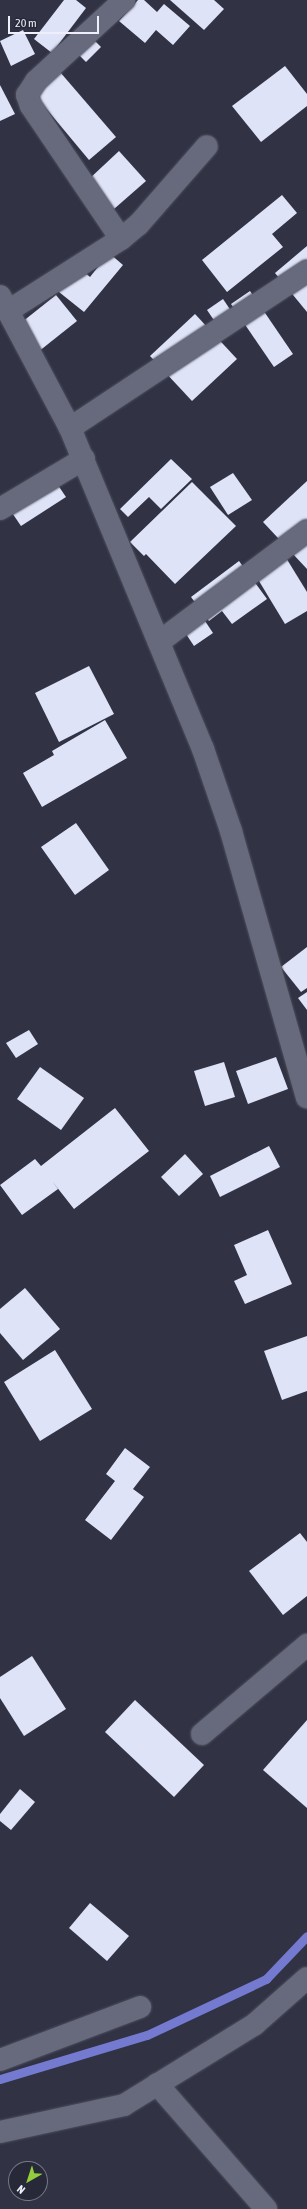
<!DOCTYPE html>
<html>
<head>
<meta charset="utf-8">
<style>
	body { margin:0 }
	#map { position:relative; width:307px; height:2209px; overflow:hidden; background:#313344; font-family:"Asap Condensed",sans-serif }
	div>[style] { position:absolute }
	.stream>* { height:9px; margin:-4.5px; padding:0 4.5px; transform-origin:4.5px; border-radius:4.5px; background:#747acf }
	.building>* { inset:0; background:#dfe3f8 }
	.roads { filter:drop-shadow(0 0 1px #4c4e5c) drop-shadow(0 0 1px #4c4e5c) }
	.street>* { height:22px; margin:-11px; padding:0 11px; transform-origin:11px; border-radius:11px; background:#676a7c }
	.secondary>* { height:22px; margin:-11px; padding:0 11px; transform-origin:11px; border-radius:11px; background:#676a7c }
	span { translate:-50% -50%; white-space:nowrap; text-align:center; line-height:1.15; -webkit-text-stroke:4px #272939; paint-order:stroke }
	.north { position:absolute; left:8px; top:2161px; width:40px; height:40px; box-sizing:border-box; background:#272939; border:1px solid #777886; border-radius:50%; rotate:219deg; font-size:11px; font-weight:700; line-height:16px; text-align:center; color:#eeeffa }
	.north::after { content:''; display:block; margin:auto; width:14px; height:18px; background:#93cd3d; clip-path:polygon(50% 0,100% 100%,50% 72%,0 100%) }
	.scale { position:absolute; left:8px; top:16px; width:91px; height:18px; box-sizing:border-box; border:2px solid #eeeffa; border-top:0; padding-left:5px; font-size:12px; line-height:14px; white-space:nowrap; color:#eeeffa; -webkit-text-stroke:3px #272939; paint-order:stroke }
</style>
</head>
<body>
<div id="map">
	<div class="stream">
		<div style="left:0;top:2079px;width:153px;rotate:-16.7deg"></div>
		<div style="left:147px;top:2035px;width:132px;rotate:-25.2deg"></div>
		<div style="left:266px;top:1979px;width:59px;rotate:-46.4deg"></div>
	</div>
	<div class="building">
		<div style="clip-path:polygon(64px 0,76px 0,86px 8px,52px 53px,34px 39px)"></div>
		<div style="clip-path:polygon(138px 0,144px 0,157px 12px,164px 4px,190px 26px,173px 45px,156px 30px,145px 43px,119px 21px)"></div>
		<div style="clip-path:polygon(170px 0,214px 0,224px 9px,204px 30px)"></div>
		<div style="clip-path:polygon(23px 30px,35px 54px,11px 66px,0 41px)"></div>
		<div style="clip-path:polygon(91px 37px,101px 47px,86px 62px,76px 52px)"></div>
		<div style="clip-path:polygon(285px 66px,307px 94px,307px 106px,261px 142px,232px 106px)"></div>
		<div style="clip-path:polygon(60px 72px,116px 137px,89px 160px,34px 94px)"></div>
		<div style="clip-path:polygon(0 85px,15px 114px,0 121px)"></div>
		<div style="clip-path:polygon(119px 151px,146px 181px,114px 209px,88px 180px)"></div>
		<div style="clip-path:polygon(282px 195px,297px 213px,272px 234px,283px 247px,227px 292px,202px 260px)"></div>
		<div style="clip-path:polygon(307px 246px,307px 312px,275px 273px)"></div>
		<div style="clip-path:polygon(109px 253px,123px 265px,84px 312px,54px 288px,74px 263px,90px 277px)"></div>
		<div style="clip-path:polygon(250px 291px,293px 354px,274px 367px,231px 304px)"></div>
		<div style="clip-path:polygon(56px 295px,77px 321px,38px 352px,17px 326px)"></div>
		<div style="clip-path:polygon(223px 299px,240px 324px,224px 335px,207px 310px)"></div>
		<div style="clip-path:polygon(195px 314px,237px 359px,192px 401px,150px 356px)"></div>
		<div style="clip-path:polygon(171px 459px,192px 479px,161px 509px,149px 497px,128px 517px,120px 509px)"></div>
		<div style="clip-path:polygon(49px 472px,66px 497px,21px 526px,4px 501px)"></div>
		<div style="clip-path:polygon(233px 473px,252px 500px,228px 515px,210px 487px)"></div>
		<div style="clip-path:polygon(307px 481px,307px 569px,263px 522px)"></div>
		<div style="clip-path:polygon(192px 482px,236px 526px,175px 584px,146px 554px,144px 556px,130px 542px)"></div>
		<div style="clip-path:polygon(280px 548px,307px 592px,307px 611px,285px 624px,250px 566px)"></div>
		<div style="clip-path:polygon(239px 561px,267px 599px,232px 624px,222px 611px,209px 621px,191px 597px)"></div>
		<div style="clip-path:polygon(203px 618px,213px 633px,194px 646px,184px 631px)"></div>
		<div style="clip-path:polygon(89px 666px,114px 714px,59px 742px,35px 693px)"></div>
		<div style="clip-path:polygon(105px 720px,127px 758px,42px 807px,23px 773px,54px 755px,52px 751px)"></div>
		<div style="clip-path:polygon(76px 823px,109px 870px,75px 895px,41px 847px)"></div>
		<div style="clip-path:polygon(307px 947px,307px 988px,301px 992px,281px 967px)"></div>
		<div style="clip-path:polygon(307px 992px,307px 1010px,298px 998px)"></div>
		<div style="clip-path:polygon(29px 1030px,38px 1044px,16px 1058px,6px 1043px)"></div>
		<div style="clip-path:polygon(276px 1057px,288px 1089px,248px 1104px,236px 1071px)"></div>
		<div style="clip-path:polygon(224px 1062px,235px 1097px,205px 1106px,194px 1071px)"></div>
		<div style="clip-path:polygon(40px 1067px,84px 1098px,61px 1130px,17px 1099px)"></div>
		<div style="clip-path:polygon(115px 1108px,149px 1151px,74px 1209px,52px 1181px,58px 1189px,22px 1215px,0 1185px,35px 1159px,41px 1166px)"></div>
		<div style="clip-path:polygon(269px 1146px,280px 1167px,220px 1197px,210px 1176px)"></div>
		<div style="clip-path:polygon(185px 1154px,203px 1174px,179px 1196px,161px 1177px)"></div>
		<div style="clip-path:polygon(268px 1230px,292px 1284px,245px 1304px,234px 1281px,247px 1275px,234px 1245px)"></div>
		<div style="clip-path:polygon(25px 1288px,60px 1329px,23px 1360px,0 1333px,0 1309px)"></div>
		<div style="clip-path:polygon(307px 1336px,307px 1391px,282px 1400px,264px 1351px)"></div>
		<div style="clip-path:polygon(55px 1350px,92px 1409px,40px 1441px,4px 1382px)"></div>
		<div style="clip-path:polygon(125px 1448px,150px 1467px,133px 1489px,144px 1497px,111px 1540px,85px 1520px,115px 1481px,106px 1474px)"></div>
		<div style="clip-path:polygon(300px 1533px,307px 1542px,307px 1596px,283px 1615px,249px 1571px)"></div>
		<div style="clip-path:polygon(32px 1656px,66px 1709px,24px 1736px,0 1698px,0 1677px)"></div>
		<div style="clip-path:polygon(135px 1700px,204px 1765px,174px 1797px,105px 1732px)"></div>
		<div style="clip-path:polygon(307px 1720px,307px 1808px,263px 1770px)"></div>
		<div style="clip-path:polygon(20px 1789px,35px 1802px,11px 1830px,0 1821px,0 1814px)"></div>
		<div style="clip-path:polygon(90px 1903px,129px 1936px,107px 1961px,69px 1928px)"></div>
	</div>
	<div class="roads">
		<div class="street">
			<div style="left:121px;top:239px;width:161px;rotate:-124.1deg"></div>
			<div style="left:31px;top:106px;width:12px;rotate:-110deg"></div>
			<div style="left:27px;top:95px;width:17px;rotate:-57deg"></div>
			<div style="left:36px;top:81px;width:120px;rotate:-42.6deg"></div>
			<div style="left:8px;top:311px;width:134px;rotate:-32.5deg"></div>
			<div style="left:121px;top:239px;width:23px;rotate:-40deg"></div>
			<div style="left:139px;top:224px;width:103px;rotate:-48.9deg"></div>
			<div style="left:70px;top:428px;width:284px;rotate:-33.5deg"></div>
			<div style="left:0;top:509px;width:98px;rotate:-30.8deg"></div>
			<div style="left:159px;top:642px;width:185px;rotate:-36.9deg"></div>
			<div style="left:202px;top:1734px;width:138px;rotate:-40.3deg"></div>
			<div style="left:0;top:2060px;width:150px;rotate:-20.7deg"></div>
			<div style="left:157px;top:2084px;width:166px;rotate:48.9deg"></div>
		</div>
		<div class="secondary">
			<div style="left:0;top:296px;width:149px;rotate:62.1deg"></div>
			<div style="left:70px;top:428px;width:347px;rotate:67.5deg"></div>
			<div style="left:203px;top:749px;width:87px;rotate:71.1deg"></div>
			<div style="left:231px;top:831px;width:277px;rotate:74.1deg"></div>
			<div style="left:0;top:2132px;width:127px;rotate:-12.3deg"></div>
			<div style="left:124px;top:2105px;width:154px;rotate:-31.7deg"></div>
			<div style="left:255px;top:2024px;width:69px;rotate:-41.5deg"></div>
		</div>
	</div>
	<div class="north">N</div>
	<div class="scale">20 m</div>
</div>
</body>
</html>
